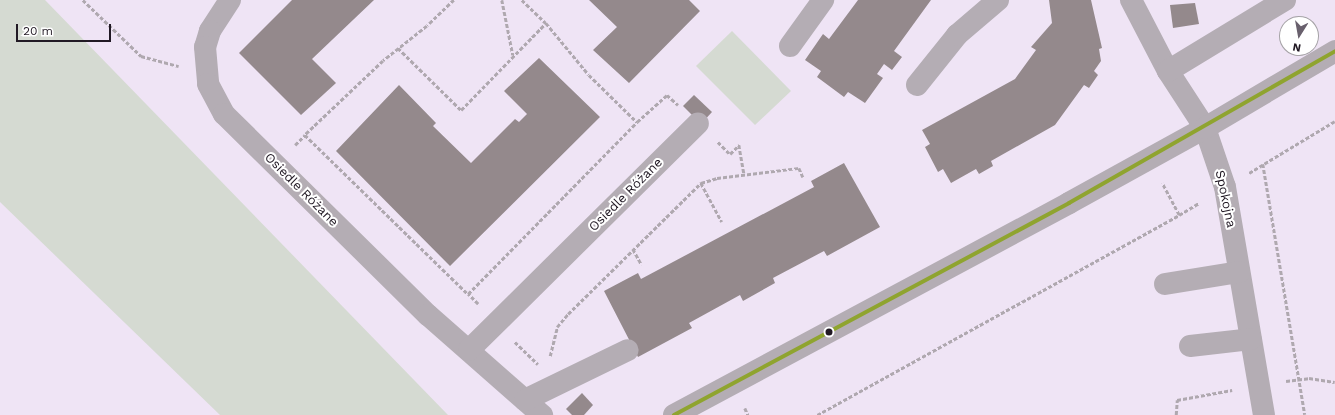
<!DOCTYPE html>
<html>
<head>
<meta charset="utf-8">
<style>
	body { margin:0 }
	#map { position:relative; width:1335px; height:415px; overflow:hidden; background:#efe4f5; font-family:"Work Sans",sans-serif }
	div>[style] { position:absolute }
	.green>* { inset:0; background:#d5dad2 }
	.building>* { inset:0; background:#94898c }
	.path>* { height:2.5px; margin-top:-1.25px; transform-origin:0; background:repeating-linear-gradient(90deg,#afa8af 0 4px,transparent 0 6px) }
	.minor>* { height:22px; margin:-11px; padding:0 11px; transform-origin:11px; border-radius:11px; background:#b4adb4 }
	.bus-1>* { height:4px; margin:-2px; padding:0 2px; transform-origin:2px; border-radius:2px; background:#8fa42f }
	.dots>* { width:11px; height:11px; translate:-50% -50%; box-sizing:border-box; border:2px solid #fff; border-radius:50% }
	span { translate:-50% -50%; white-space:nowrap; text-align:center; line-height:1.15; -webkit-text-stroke:4px #fff; paint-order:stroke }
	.street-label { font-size:13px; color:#211924 }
	.north { position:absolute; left:1279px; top:16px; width:40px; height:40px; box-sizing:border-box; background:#fff; border:1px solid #a6a3a7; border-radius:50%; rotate:191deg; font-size:11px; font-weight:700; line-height:16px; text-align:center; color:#211924 }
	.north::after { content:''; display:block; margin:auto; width:14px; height:18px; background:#69606d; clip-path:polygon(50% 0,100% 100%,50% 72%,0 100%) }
	.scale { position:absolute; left:16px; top:24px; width:95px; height:18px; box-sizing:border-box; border:2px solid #211924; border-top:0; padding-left:5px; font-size:12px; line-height:14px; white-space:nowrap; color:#211924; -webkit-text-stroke:3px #fff; paint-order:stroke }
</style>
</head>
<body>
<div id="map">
	<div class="green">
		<div style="clip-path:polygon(0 0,45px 0,448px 415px,220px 415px,0 202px)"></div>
		<div style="clip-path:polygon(732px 31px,791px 91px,755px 125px,696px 66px)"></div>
	</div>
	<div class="building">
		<div style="clip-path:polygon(292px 0,374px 0,312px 59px,336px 83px,301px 115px,239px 53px)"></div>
		<div style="clip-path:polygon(589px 0,689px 0,700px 11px,629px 83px,593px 50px,617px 27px)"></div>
		<div style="clip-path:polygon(858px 0,931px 0,894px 51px,902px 57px,892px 70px,884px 64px,877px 74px,883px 78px,865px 103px,848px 92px,844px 97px,817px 77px,821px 71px,805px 60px,823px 34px,829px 39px)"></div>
		<div style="clip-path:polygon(1049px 0,1091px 0,1102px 48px,1099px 49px,1101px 61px,1094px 71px,1098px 75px,1089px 88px,1084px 85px,1055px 125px,991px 161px,993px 166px,979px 174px,976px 169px,951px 183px,943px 169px,938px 172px,925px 147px,930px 144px,922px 130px,1015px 79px,1036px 50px,1031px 47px,1052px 23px)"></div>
		<div style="clip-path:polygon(1195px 3px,1199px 24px,1173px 28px,1170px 5px)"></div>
		<div style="clip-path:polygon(539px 58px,600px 117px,450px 266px,336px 151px,399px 85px,436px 123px,433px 126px,471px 163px,515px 119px,519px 122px,527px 114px,504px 91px)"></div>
		<div style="clip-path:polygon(694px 95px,712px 112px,701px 124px,683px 106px)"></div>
		<div style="clip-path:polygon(844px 163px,880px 227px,827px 256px,824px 251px,773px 278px,775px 283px,743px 301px,740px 295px,689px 323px,692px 328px,638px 357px,604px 291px,638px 273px,641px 279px,814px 187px,811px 181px)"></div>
		<div style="clip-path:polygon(582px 393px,593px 405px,584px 415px,572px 415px,566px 409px)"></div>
	</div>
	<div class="path">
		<div style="left:83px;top:0;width:81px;rotate:44deg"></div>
		<div style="left:141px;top:56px;width:39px;rotate:15deg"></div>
		<div style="left:454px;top:0;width:37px;rotate:136deg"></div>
		<div style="left:427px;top:26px;width:56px;rotate:141.5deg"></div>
		<div style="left:383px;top:61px;width:108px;rotate:136.5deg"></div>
		<div style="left:305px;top:135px;width:228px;rotate:44.3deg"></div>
		<div style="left:502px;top:0;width:56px;rotate:78.7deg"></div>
		<div style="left:522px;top:0;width:33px;rotate:44deg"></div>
		<div style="left:546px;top:23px;width:67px;rotate:50.4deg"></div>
		<div style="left:589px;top:75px;width:67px;rotate:44.4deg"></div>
		<div style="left:398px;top:48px;width:88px;rotate:44.5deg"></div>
		<div style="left:461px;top:110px;width:122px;rotate:-45.7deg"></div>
		<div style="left:718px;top:142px;width:17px;rotate:45deg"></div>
		<div style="left:730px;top:154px;width:13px;rotate:-45deg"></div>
		<div style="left:739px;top:145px;width:29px;rotate:80deg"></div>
		<div style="left:295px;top:145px;width:14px;rotate:-45deg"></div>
		<div style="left:1263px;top:164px;width:254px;rotate:80.5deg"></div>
		<div style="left:1249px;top:173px;width:100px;rotate:-31.2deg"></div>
		<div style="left:701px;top:183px;width:44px;rotate:61.7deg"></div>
		<div style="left:1179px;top:215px;width:23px;rotate:-31deg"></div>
		<div style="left:633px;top:249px;width:18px;rotate:61deg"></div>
		<div style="left:478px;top:304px;width:14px;rotate:-135deg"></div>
		<div style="left:468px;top:294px;width:241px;rotate:-45.5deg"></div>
		<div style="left:637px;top:122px;width:40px;rotate:-42deg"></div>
		<div style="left:667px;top:95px;width:15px;rotate:42deg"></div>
		<div style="left:515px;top:342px;width:32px;rotate:44deg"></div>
		<div style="left:550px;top:356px;width:30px;rotate:-76deg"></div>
		<div style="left:557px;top:327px;width:17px;rotate:-50deg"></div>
		<div style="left:568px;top:314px;width:187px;rotate:-44.6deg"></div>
		<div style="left:701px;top:183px;width:17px;rotate:-17deg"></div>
		<div style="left:717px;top:178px;width:83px;rotate:-7deg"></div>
		<div style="left:799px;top:168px;width:10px;rotate:66deg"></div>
		<div style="left:1286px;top:381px;width:23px;rotate:-7deg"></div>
		<div style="left:1309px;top:378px;width:26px;rotate:9deg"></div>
		<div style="left:745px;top:408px;width:8px;rotate:67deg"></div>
		<div style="left:817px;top:415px;width:414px;rotate:-28.9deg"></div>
		<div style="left:1179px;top:215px;width:36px;rotate:-118deg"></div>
		<div style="left:1176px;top:415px;width:15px;rotate:-86deg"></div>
		<div style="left:1177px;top:400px;width:56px;rotate:-10.3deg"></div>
	</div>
	<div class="minor">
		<div style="left:230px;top:0;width:37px;rotate:123deg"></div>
		<div style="left:210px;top:31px;width:17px;rotate:107deg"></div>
		<div style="left:205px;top:47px;width:37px;rotate:85deg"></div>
		<div style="left:208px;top:84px;width:34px;rotate:62deg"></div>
		<div style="left:224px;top:114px;width:286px;rotate:44.6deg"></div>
		<div style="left:428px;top:315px;width:152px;rotate:41.3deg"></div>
		<div style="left:1131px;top:0;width:80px;rotate:62.5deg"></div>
		<div style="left:1168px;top:71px;width:68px;rotate:57deg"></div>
		<div style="left:1205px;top:128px;width:62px;rotate:71.3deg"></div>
		<div style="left:1225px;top:187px;width:231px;rotate:80.3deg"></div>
		<div style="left:790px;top:46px;width:57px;rotate:-54.3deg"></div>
		<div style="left:1168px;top:71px;width:137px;rotate:-31.3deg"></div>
		<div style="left:917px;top:85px;width:64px;rotate:-51.3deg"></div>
		<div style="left:957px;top:35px;width:54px;rotate:-40.5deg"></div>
		<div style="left:1165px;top:284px;width:75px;rotate:-9.2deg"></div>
		<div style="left:1190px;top:346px;width:61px;rotate:-6.5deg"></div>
		<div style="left:469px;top:350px;width:322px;rotate:-44.7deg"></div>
		<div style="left:525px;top:400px;width:114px;rotate:-25.9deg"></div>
		<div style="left:674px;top:415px;width:448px;rotate:-28.2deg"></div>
		<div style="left:1069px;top:203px;width:155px;rotate:-28.9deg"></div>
		<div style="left:1205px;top:128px;width:151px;rotate:-30.6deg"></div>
	</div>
	<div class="bus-1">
		<div style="left:674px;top:415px;width:448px;rotate:-28.2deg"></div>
		<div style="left:1069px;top:203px;width:306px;rotate:-29.7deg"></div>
	</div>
	<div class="dots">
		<div style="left:829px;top:332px;background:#211924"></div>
	</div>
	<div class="street-label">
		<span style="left:301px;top:190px;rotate:45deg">Osiedle Różane</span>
		<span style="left:626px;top:195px;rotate:-45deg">Osiedle Różane</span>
		<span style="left:1225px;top:199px;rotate:78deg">Spokojna</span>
	</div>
	<div class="north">N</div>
	<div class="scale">20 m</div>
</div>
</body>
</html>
